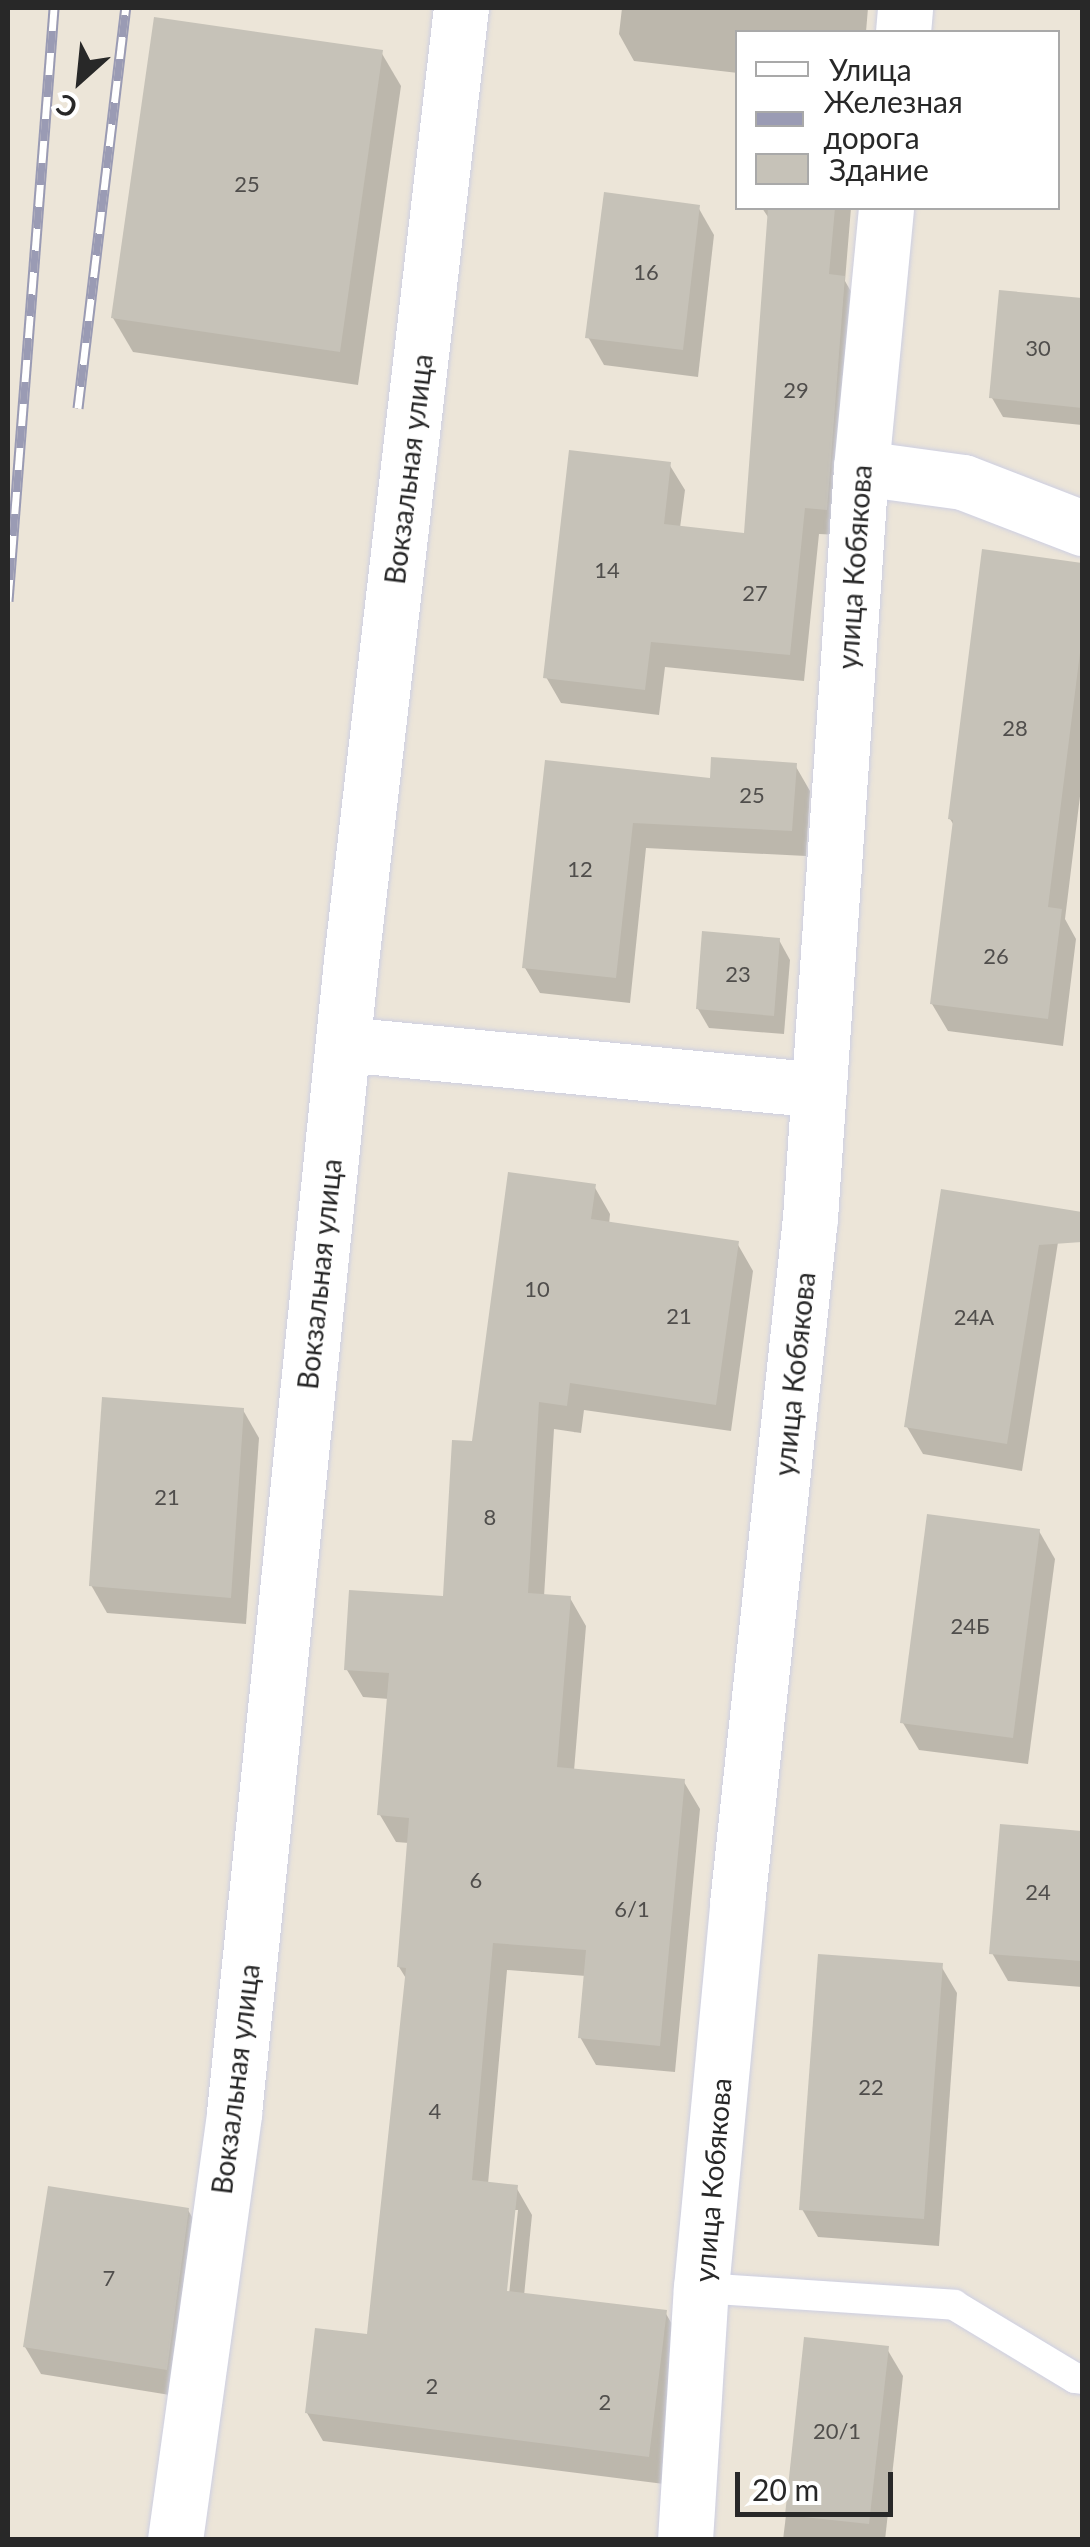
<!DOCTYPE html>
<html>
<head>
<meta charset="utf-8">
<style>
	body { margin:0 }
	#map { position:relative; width:1090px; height:2547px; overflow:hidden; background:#ece5d8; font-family:Lato,sans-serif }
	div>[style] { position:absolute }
	.shadow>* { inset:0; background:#0003 }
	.building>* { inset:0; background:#c6c2b8 }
	.roads { filter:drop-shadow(0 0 2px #cdcfe2) drop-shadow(0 0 2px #cdcfe2) }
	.lane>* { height:30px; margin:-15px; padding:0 15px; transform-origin:15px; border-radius:15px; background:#fff }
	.street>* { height:55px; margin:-27.5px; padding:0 27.5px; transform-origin:27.5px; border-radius:27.5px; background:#fff }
	.secondary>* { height:55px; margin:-27.5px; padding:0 27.5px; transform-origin:27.5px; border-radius:27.5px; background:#fff }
	.rail>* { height:11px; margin-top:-5.5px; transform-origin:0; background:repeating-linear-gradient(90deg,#fff 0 22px,#9a9bb4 0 44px); box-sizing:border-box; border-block:2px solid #9a9bb4 }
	span { translate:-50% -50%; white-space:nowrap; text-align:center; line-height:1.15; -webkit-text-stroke:10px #fff; paint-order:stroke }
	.number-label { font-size:22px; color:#504e4c }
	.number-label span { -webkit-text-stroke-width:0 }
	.street-label { font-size:28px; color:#282828 }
	.frame { position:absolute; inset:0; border:10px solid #282828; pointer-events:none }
	.legend { position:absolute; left:735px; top:30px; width:325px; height:180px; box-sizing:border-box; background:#fff; border:2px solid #a9a9a9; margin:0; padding:12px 18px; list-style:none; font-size:30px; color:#282828 }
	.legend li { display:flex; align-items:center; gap:20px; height:50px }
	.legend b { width:50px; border:2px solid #a9a9a9 }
	.north { position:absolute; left:30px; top:30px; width:100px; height:100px; -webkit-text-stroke:8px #fff; paint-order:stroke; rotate:207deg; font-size:28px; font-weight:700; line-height:40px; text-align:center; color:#282828 }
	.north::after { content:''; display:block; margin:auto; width:35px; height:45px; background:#282828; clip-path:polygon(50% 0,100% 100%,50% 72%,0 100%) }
	.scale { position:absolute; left:735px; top:2472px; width:158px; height:45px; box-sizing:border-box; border:5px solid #282828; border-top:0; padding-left:12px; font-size:30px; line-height:35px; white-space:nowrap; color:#282828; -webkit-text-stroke:8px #fff; paint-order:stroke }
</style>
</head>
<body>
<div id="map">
	<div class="shadow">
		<div style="clip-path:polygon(622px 8px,868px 8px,866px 32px,738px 32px,738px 73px,634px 61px,619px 34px)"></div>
		<div style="clip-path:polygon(381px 52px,401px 86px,358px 385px,133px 352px,113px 318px)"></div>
		<div style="clip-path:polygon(698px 207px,714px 235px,698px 377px,604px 365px,588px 337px)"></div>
		<div style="clip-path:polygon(762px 208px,851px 208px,845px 281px,858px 304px,841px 535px,819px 534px,804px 681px,665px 667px,659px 715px,561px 703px,546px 677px,669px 464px,685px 490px,680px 528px,747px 535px,770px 220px)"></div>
		<div style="clip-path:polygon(1002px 293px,1082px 300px,1082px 425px,1003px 417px,992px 398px)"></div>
		<div style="clip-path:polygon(984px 552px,1082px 566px,1082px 780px,1065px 919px,1076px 939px,1063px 1046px,948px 1031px,932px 1004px,955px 827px,950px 819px)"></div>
		<div style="clip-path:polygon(547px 763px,712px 781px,795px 765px,810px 791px,806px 856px,646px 848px,630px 1003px,540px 993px,525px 968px)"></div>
		<div style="clip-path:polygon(779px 940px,790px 960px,784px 1034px,709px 1028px,698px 1009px)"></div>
		<div style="clip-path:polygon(evenodd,594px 1186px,610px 1214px,609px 1225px,737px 1243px,753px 1271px,731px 1431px,584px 1410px,581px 1433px,554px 1429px,544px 1597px,570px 1598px,586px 1626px,574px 1771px,684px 1782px,700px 1809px,675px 2072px,596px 2065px,580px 2037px,586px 1976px,507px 1970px,488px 2184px,516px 2187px,532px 2215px,524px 2296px,665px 2312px,681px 2340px,664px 2484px,323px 2441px,307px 2413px,369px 2337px,407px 1980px,399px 1967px,409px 1843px,396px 1842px,380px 1815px,389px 1699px,363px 1697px,347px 1670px,446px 1599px,474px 1444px,594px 1186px,512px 2210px,518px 2210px,508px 2304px,503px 2303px,512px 2210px)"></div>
		<div style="clip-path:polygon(944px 1192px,1059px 1236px,1022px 1471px,923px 1454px,907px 1427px)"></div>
		<div style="clip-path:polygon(243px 1410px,259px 1438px,246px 1624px,107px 1613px,91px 1585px)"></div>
		<div style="clip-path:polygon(1039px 1531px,1055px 1559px,1028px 1764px,919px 1750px,903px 1723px)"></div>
		<div style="clip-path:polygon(1072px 1832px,1082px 1833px,1082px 1987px,1008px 1981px,992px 1953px)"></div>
		<div style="clip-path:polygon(941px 1966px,957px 1993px,939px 2246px,818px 2237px,802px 2209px)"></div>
		<div style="clip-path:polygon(188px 2210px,204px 2238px,182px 2397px,41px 2374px,25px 2347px)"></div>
		<div style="clip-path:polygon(807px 2340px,887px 2349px,903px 2376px,885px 2540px,783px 2540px)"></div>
	</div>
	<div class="building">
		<div style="clip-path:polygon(154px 17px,383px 50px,340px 352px,111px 318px)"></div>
		<div style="clip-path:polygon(604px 192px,700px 205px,683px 350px,585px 338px)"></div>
		<div style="clip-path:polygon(768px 208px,835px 208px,829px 274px,845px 276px,827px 510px,805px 508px,790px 655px,651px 642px,645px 690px,543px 678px,569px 450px,671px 462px,664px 524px,744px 533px)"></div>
		<div style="clip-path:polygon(999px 290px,1082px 298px,1082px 408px,989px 398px)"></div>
		<div style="clip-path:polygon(982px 549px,1082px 563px,1082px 637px,1048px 907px,1062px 909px,1048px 1019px,930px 1004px,953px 820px,948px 819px)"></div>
		<div style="clip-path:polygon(711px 757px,797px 763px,792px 831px,633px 823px,616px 978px,522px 968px,545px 760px,710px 778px)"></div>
		<div style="clip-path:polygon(702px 931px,780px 938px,774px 1016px,696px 1009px)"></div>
		<div style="clip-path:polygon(508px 1172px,596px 1184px,591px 1219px,739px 1241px,716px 1405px,570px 1383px,567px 1406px,539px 1402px,528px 1593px,571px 1596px,557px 1767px,685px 1779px,660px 2046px,578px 2038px,586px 1950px,493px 1943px,472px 2180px,518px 2185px,507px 2291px,667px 2310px,649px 2457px,305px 2413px,315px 2328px,367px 2334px,406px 1968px,397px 1967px,409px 1818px,377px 1815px,389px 1673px,344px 1670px,349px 1590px,443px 1596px,452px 1440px,472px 1441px)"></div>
		<div style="clip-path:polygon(941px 1189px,1082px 1212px,1082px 1242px,1039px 1245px,1007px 1444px,904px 1427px)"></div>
		<div style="clip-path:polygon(102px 1397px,244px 1408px,231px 1598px,89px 1586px)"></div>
		<div style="clip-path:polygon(927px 1514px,1040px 1529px,1013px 1738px,900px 1723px)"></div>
		<div style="clip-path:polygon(1000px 1824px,1082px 1831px,1082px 1961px,989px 1954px)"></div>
		<div style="clip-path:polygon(818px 1954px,943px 1963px,924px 2219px,799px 2210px)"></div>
		<div style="clip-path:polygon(48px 2186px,189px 2208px,167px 2370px,23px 2347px)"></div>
		<div style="clip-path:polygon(804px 2337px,889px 2346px,869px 2524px,785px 2515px)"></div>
	</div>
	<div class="roads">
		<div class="lane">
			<div style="left:701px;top:2288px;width:254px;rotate:3.8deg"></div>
			<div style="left:954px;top:2305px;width:141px;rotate:31.1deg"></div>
			<div style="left:1075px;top:2378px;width:7px;rotate:8deg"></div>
		</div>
		<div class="street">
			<div style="left:861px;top:468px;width:103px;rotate:7.8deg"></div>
			<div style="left:963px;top:482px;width:128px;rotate:21.1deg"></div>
			<div style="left:343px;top:1044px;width:478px;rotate:5.5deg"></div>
			<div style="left:175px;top:2540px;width:431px;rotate:-82.1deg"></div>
			<div style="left:234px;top:2113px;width:1158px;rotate:-84.2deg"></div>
			<div style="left:351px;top:961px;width:959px;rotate:-83.42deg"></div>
		</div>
		<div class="secondary">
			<div style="left:903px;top:32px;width:24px;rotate:-85deg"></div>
			<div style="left:685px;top:2540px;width:253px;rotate:-86.4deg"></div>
			<div style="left:701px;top:2288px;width:386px;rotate:-84.6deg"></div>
			<div style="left:737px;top:1904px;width:690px;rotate:-83.93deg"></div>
			<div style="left:810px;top:1218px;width:752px;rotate:-86.11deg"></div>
			<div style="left:861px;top:468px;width:261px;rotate:-84.5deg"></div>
		</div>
	</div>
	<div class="rail">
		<div style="left:78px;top:408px;width:403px;rotate:-83.2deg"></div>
		<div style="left:8px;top:601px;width:595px;rotate:-85.56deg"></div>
	</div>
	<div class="number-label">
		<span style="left:247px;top:184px">25</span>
		<span style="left:646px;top:272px">16</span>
		<span style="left:1038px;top:348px">30</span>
		<span style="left:796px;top:390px">29</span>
		<span style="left:607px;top:570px">14</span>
		<span style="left:755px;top:593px">27</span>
		<span style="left:1015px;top:728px">28</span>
		<span style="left:752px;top:795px">25</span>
		<span style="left:580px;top:869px">12</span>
		<span style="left:996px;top:956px">26</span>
		<span style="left:738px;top:974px">23</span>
		<span style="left:537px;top:1289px">10</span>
		<span style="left:679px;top:1316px">21</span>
		<span style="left:974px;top:1317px">24А</span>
		<span style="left:167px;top:1497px">21</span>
		<span style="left:490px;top:1517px">8</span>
		<span style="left:970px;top:1626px">24Б</span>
		<span style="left:476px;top:1880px">6</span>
		<span style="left:1038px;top:1892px">24</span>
		<span style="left:632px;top:1909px">6/1</span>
		<span style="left:871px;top:2087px">22</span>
		<span style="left:435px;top:2111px">4</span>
		<span style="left:109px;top:2278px">7</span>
		<span style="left:432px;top:2386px">2</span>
		<span style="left:605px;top:2402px">2</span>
		<span style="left:837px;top:2431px">20/1</span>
	</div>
	<div class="street-label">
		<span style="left:408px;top:469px;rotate:-83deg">Вокзальная улица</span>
		<span style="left:854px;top:567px;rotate:-86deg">улица Кобякова</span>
		<span style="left:319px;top:1274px;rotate:-84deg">Вокзальная улица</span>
		<span style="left:794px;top:1374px;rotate:-84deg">улица Кобякова</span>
		<span style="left:235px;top:2079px;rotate:-83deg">Вокзальная улица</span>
		<span style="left:712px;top:2180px;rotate:-85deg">улица Кобякова</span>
	</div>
	<div class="frame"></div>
	<ul class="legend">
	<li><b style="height:12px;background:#fff"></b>Улица</li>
	<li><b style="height:12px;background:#9a9bb4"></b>Железная дорога</li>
	<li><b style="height:28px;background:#c6c2b8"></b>Здание</li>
	</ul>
	<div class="north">С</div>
	<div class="scale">20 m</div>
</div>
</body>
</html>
